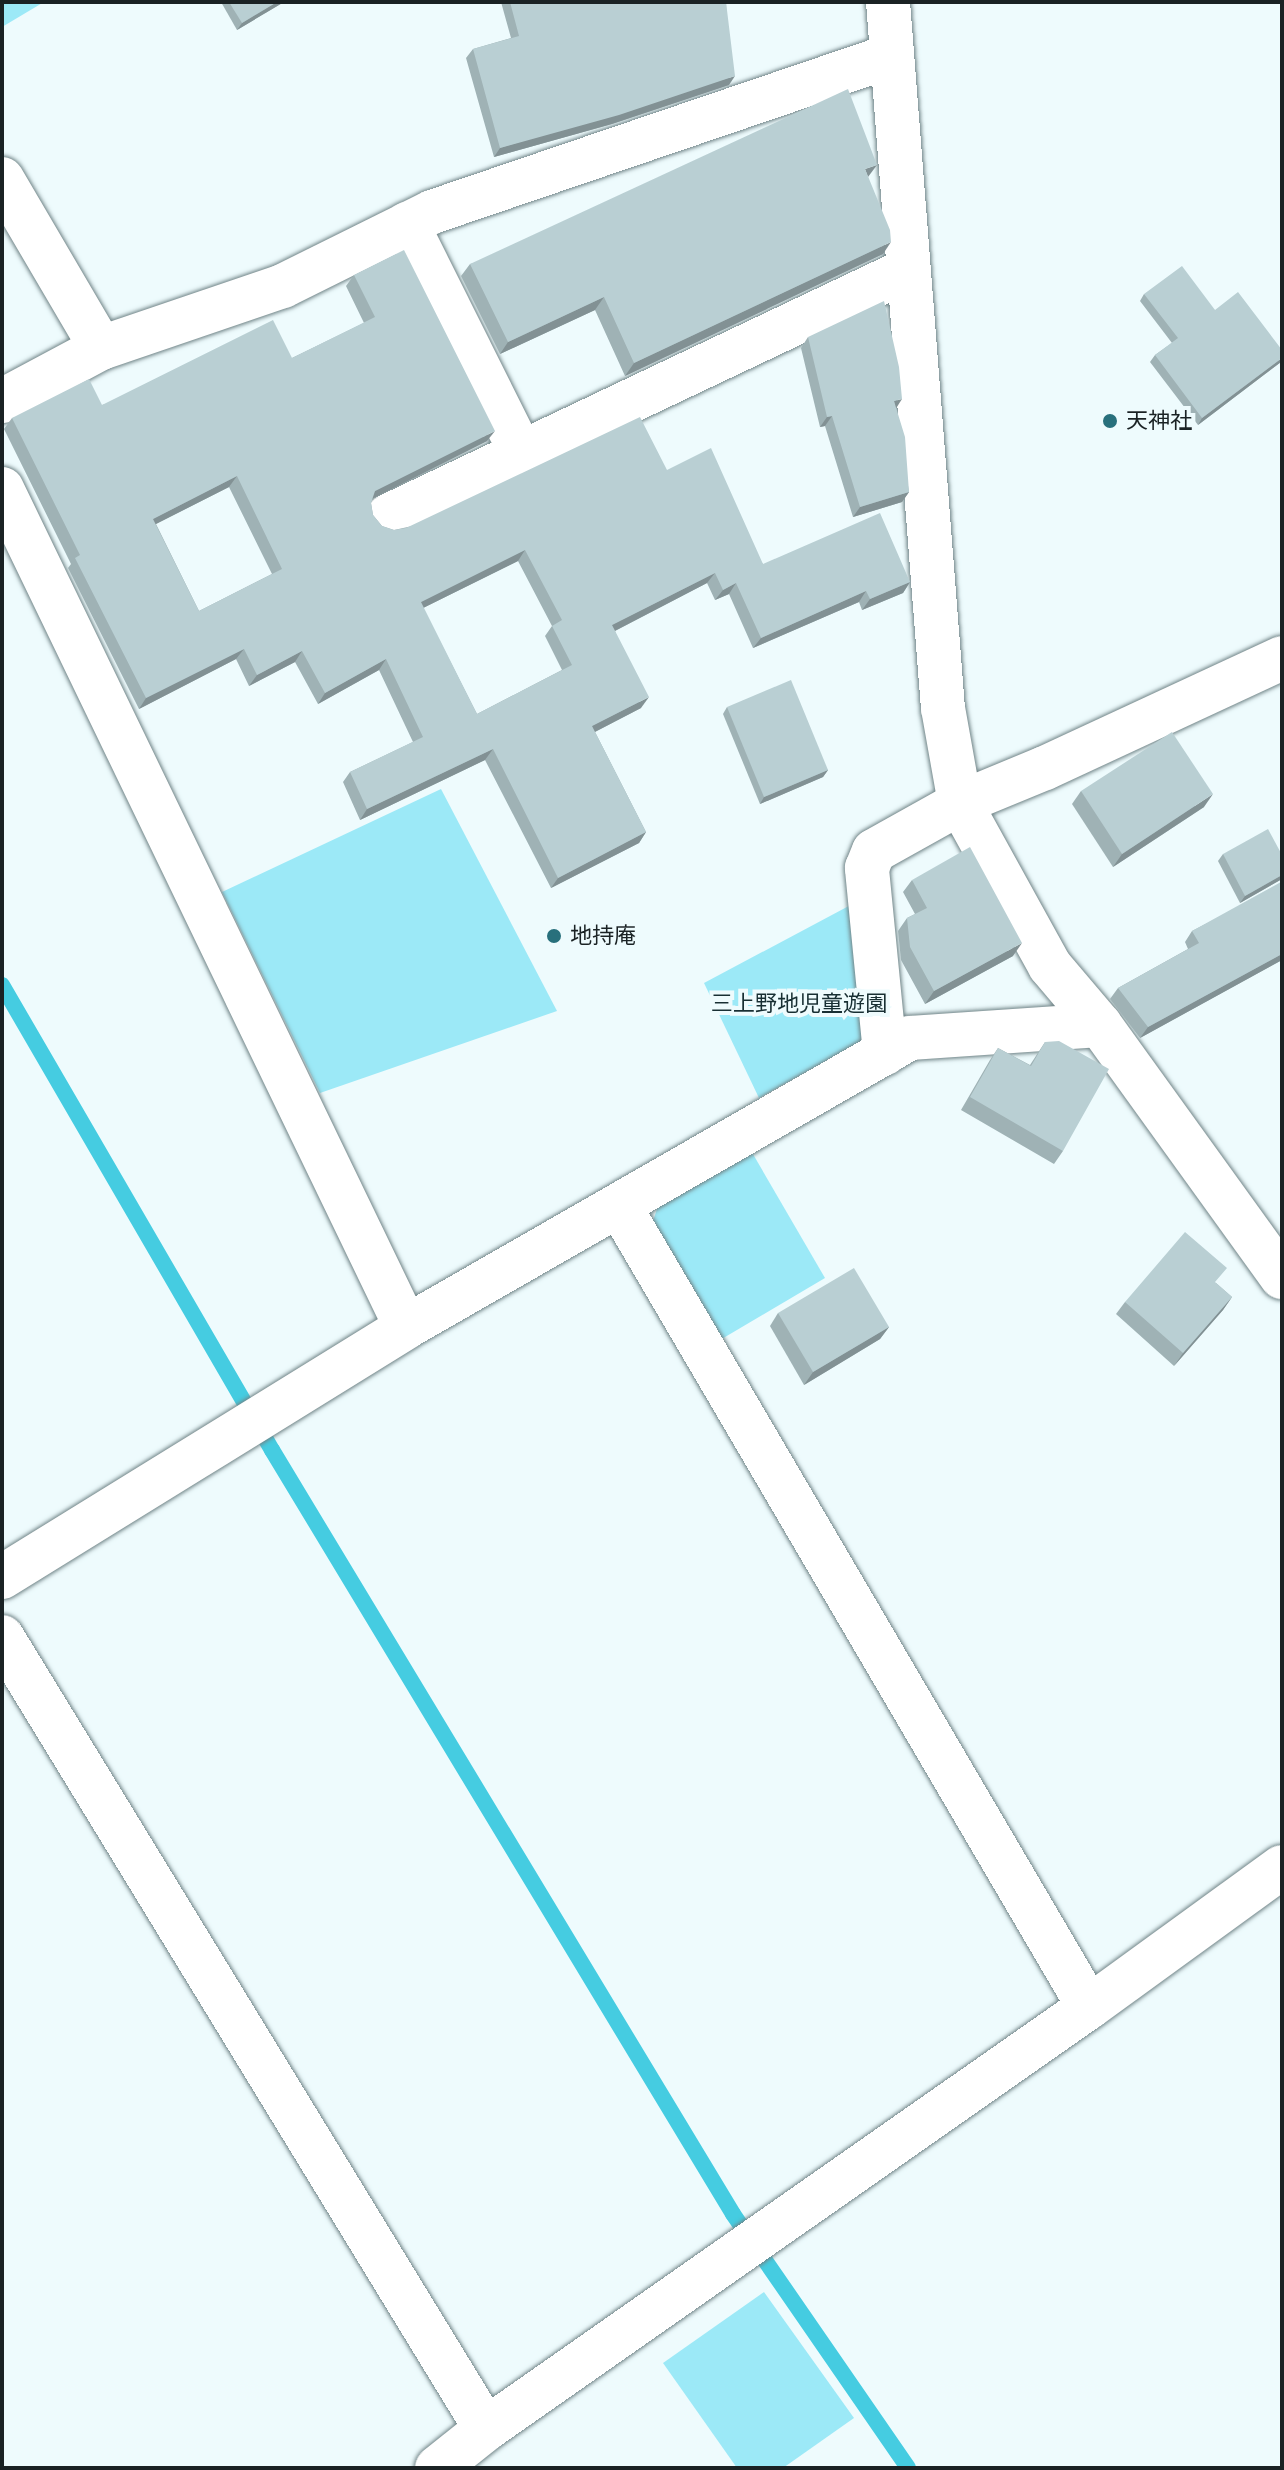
<!DOCTYPE html>
<html>
<head>
<meta charset="utf-8">
<style>
	body { margin:0 }
	#map { position:relative; width:1284px; height:2470px; overflow:hidden; background:#eefbfd; font-family:"PT Sans","Noto Sans JP",sans-serif }
	div>[style] { position:absolute }
	.green>* { inset:0; background:#9ce9f7 }
	.stream>* { height:16px; margin:-8px; padding:0 8px; transform-origin:8px; border-radius:8px; background:#45cce1 }
	.roads { filter:drop-shadow(0 0 2px #708487) drop-shadow(0 0 2px #708487) }
	.minor>* { height:44px; margin:-22px; padding:0 22px; transform-origin:22px; border-radius:22px; background:#fff }
	.tertiary>* { height:44px; margin:-22px; padding:0 22px; transform-origin:22px; border-radius:22px; background:#fff }
	.wall>* { inset:0; background:#9fb2b5 }
	.shaded-wall>* { inset:0; background:#829194 }
	.building>* { inset:0; background:#b9cfd3 }
	.dots>* { width:22px; height:22px; translate:-50% -50%; box-sizing:border-box; border:4px solid #eefbfd; border-radius:50% }
	span { translate:-50% -50%; white-space:nowrap; text-align:center; line-height:1.15; -webkit-text-stroke:8px #eefbfd; paint-order:stroke }
	.poi-label { font-size:22px; color:#1a2224 }
	.left { translate:0 -50%; text-align:left }
	.park-label { font-size:22px; color:#182f33 }
	.frame { position:absolute; inset:0; border:4px solid #1a2224; pointer-events:none }
</style>
</head>
<body>
<div id="map">
	<div class="green">
		<div style="clip-path:polygon(2px 2px,44px 2px,2px 27px)"></div>
		<div style="clip-path:polygon(441px 789px,557px 1011px,320px 1093px,222px 892px)"></div>
		<div style="clip-path:polygon(860px 900px,873px 1035px,759px 1098px,704px 983px)"></div>
		<div style="clip-path:polygon(750px 1149px,825px 1278px,720px 1340px,652px 1224px,659px 1203px)"></div>
		<div style="clip-path:polygon(764px 2292px,854px 2418px,783px 2468px,737px 2468px,663px 2363px)"></div>
	</div>
	<div class="stream">
		<div style="left:2px;top:985px;width:538px;rotate:59.86deg"></div>
		<div style="left:272px;top:1450px;width:892px;rotate:58.89deg"></div>
		<div style="left:733px;top:2214px;width:308px;rotate:55.4deg"></div>
	</div>
	<div class="roads">
		<div class="minor">
			<div style="left:888px;top:2px;width:708px;rotate:85.55deg"></div>
			<div style="left:943px;top:708px;width:97px;rotate:79.9deg"></div>
			<div style="left:960px;top:803px;width:186px;rotate:61.1deg"></div>
			<div style="left:1050px;top:966px;width:77px;rotate:49.7deg"></div>
			<div style="left:1100px;top:1025px;width:311px;rotate:54.2deg"></div>
			<div style="left:2px;top:179px;width:196px;rotate:59.6deg"></div>
			<div style="left:407px;top:224px;width:256px;rotate:63.5deg"></div>
			<div style="left:2px;top:401px;width:112px;rotate:-28.2deg"></div>
			<div style="left:101px;top:348px;width:192px;rotate:-18.8deg"></div>
			<div style="left:283px;top:286px;width:166px;rotate:-26.4deg"></div>
			<div style="left:432px;top:212px;width:485px;rotate:-18.8deg"></div>
			<div style="left:2px;top:489px;width:930px;rotate:64.26deg"></div>
			<div style="left:388px;top:516px;width:574px;rotate:-25.36deg"></div>
			<div style="left:885px;top:1053px;width:186px;rotate:-95.6deg"></div>
			<div style="left:867px;top:868px;width:18px;rotate:-68deg"></div>
			<div style="left:874px;top:851px;width:98px;rotate:-29.2deg"></div>
			<div style="left:960px;top:803px;width:92px;rotate:-22.4deg"></div>
			<div style="left:1045px;top:768px;width:261px;rotate:-24.9deg"></div>
			<div style="left:620px;top:1207px;width:927px;rotate:59.62deg"></div>
			<div style="left:2px;top:1577px;width:475px;rotate:-31.7deg"></div>
			<div style="left:406px;top:1327px;width:581px;rotate:-29.83deg"></div>
			<div style="left:910px;top:1038px;width:190px;rotate:-3.9deg"></div>
			<div style="left:2px;top:1637px;width:928px;rotate:58.57deg"></div>
		</div>
		<div class="tertiary">
			<div style="left:437px;top:2468px;width:63px;rotate:-38.5deg"></div>
			<div style="left:486px;top:2429px;width:736px;rotate:-34.99deg"></div>
			<div style="left:1089px;top:2007px;width:238px;rotate:-36deg"></div>
		</div>
	</div>
	<div class="wall">
		<div style="clip-path:polygon(221px 2px,284px 2px,237px 30px)"></div>
		<div style="clip-path:polygon(501px 2px,726px 2px,729px 85px,612px 124px,494px 157px,466px 58px,473px 49px,511px 38px)"></div>
		<div style="clip-path:polygon(868px 177px,883px 254px,625px 376px,595px 310px,500px 354px,461px 276px,470px 264px)"></div>
		<div style="clip-path:polygon(evenodd,354px 275px,487px 441px,372px 499px,371px 503px,373px 515px,382px 526px,394px 530px,667px 470px,763px 564px,910px 582px,903px 593px,862px 610px,859px 602px,753px 648px,729px 594px,715px 600px,707px 583px,615px 631px,641px 708px,595px 732px,646px 832px,639px 843px,551px 888px,485px 760px,360px 820px,343px 782px,350px 772px,413px 742px,379px 670px,318px 704px,295px 662px,249px 686px,236px 659px,139px 709px,68px 568px,71px 564px,4px 429px,12px 418px,102px 405px,292px 358px,364px 323px,346px 286px,354px 275px,229px 487px,272px 574px,199px 611px,156px 524px,229px 487px,354px 275px,518px 561px,552px 626px,545px 636px,562px 670px,477px 714px,423px 608px,518px 561px)"></div>
		<div style="clip-path:polygon(1144px 294px,1215px 310px,1281px 362px,1198px 425px,1150px 362px,1155px 355px,1172px 343px,1140px 301px)"></div>
		<div style="clip-path:polygon(808px 337px,896px 408px,909px 492px,902px 502px,853px 517px,825px 426px,820px 427px,801px 348px)"></div>
		<div style="clip-path:polygon(727px 707px,828px 770px,823px 777px,760px 804px,723px 714px)"></div>
		<div style="clip-path:polygon(1081px 791px,1204px 807px,1113px 867px,1072px 804px)"></div>
		<div style="clip-path:polygon(1223px 854px,1282px 855px,1282px 879px,1240px 903px,1218px 861px)"></div>
		<div style="clip-path:polygon(912px 880px,1013px 956px,925px 1004px,901px 960px,898px 931px,907px 918px,915px 914px,903px 892px)"></div>
		<div style="clip-path:polygon(1282px 885px,1282px 960px,1140px 1038px,1110px 999px,1118px 988px,1188px 949px,1185px 942px,1192px 931px)"></div>
		<div style="clip-path:polygon(1045px 1042px,1063px 1151px,1054px 1164px,961px 1110px,990px 1060px,998px 1048px,1030px 1065px)"></div>
		<div style="clip-path:polygon(1216px 1283px,1232px 1297px,1223px 1310px,1174px 1366px,1116px 1314px,1125px 1302px)"></div>
		<div style="clip-path:polygon(778px 1313px,889px 1327px,880px 1339px,804px 1385px,770px 1326px)"></div>
	</div>
	<div class="shaded-wall">
		<div style="clip-path:polygon(277px 2px,284px 2px,237px 30px,242px 23px)"></div>
		<div style="clip-path:polygon(735px 76px,729px 85px,612px 124px,494px 157px,500px 148px)"></div>
		<div style="clip-path:polygon(877px 165px,868px 177px,865px 169px)"></div>
		<div style="clip-path:polygon(891px 242px,883px 254px,625px 376px,634px 363px)"></div>
		<div style="clip-path:polygon(604px 297px,595px 310px,500px 354px,508px 342px)"></div>
		<div style="clip-path:polygon(1282px 358px,1281px 362px,1198px 425px,1202px 418px)"></div>
		<div style="clip-path:polygon(902px 399px,895px 410px,894px 401px)"></div>
		<div style="clip-path:polygon(832px 416px,825px 426px,820px 427px,827px 417px)"></div>
		<div style="clip-path:polygon(495px 431px,487px 441px,368px 501px,375px 491px)"></div>
		<div style="clip-path:polygon(237px 476px,229px 487px,146px 529px,153px 519px)"></div>
		<div style="clip-path:polygon(909px 492px,902px 502px,853px 517px,860px 507px)"></div>
		<div style="clip-path:polygon(525px 550px,518px 561px,413px 613px,421px 602px)"></div>
		<div style="clip-path:polygon(715px 573px,707px 583px,605px 636px,612px 625px)"></div>
		<div style="clip-path:polygon(910px 582px,903px 593px,862px 610px,870px 599px)"></div>
		<div style="clip-path:polygon(736px 583px,729px 594px,715px 600px,723px 590px)"></div>
		<div style="clip-path:polygon(866px 591px,859px 602px,753px 648px,761px 638px)"></div>
		<div style="clip-path:polygon(244px 649px,236px 659px,139px 709px,146px 698px)"></div>
		<div style="clip-path:polygon(302px 651px,295px 662px,249px 686px,257px 675px)"></div>
		<div style="clip-path:polygon(386px 659px,379px 670px,318px 704px,325px 693px)"></div>
		<div style="clip-path:polygon(649px 697px,641px 708px,585px 737px,592px 726px)"></div>
		<div style="clip-path:polygon(493px 749px,485px 760px,360px 820px,367px 809px)"></div>
		<div style="clip-path:polygon(828px 770px,823px 777px,760px 804px,764px 797px)"></div>
		<div style="clip-path:polygon(1213px 794px,1204px 807px,1113px 867px,1122px 854px)"></div>
		<div style="clip-path:polygon(646px 832px,639px 843px,551px 888px,558px 878px)"></div>
		<div style="clip-path:polygon(1282px 875px,1282px 879px,1240px 903px,1245px 896px)"></div>
		<div style="clip-path:polygon(1022px 943px,1013px 956px,925px 1004px,934px 991px)"></div>
		<div style="clip-path:polygon(1282px 954px,1282px 960px,1140px 1038px,1148px 1027px)"></div>
		<div style="clip-path:polygon(1232px 1297px,1223px 1310px,1174px 1366px,1183px 1353px)"></div>
		<div style="clip-path:polygon(889px 1327px,880px 1339px,804px 1385px,813px 1372px)"></div>
	</div>
	<div class="building">
		<div style="clip-path:polygon(229px 2px,277px 2px,242px 23px)"></div>
		<div style="clip-path:polygon(510px 2px,726px 2px,735px 76px,619px 115px,500px 148px,473px 49px,519px 36px)"></div>
		<div style="clip-path:polygon(848px 89px,877px 165px,865px 169px,890px 230px,891px 242px,634px 363px,604px 297px,508px 342px,470px 264px)"></div>
		<div style="clip-path:polygon(evenodd,404px 250px,495px 431px,375px 491px,371px 503px,373px 515px,382px 526px,394px 530px,406px 528px,640px 417px,667px 470px,711px 448px,763px 564px,880px 513px,910px 582px,870px 599px,866px 591px,761px 638px,736px 583px,723px 590px,715px 573px,612px 625px,649px 697px,592px 726px,646px 832px,558px 878px,493px 749px,367px 809px,350px 772px,423px 737px,386px 659px,325px 693px,302px 651px,257px 675px,244px 649px,146px 698px,75px 558px,80px 555px,12px 418px,89px 379px,102px 405px,273px 320px,292px 358px,375px 317px,354px 275px,404px 250px,237px 476px,282px 569px,199px 611px,153px 519px,237px 476px,404px 250px,525px 550px,562px 620px,552px 626px,572px 665px,477px 714px,421px 602px,525px 550px)"></div>
		<div style="clip-path:polygon(1182px 266px,1215px 310px,1238px 292px,1282px 350px,1282px 358px,1202px 418px,1155px 355px,1178px 338px,1144px 294px)"></div>
		<div style="clip-path:polygon(884px 301px,899px 367px,902px 399px,894px 401px,905px 437px,909px 492px,860px 507px,832px 416px,827px 417px,808px 337px)"></div>
		<div style="clip-path:polygon(791px 680px,828px 770px,764px 797px,727px 707px)"></div>
		<div style="clip-path:polygon(1172px 732px,1213px 794px,1122px 854px,1081px 791px)"></div>
		<div style="clip-path:polygon(1268px 829px,1282px 855px,1282px 875px,1245px 896px,1223px 854px)"></div>
		<div style="clip-path:polygon(970px 847px,1022px 943px,934px 991px,910px 947px,907px 918px,927px 908px,912px 880px)"></div>
		<div style="clip-path:polygon(1281px 882px,1282px 885px,1282px 954px,1148px 1027px,1118px 988px,1199px 943px,1192px 931px)"></div>
		<div style="clip-path:polygon(1059px 1041px,1109px 1069px,1063px 1151px,970px 1097px,998px 1048px,1031px 1066px,1045px 1042px)"></div>
		<div style="clip-path:polygon(1185px 1232px,1227px 1268px,1215px 1282px,1232px 1297px,1183px 1353px,1125px 1302px)"></div>
		<div style="clip-path:polygon(854px 1268px,889px 1327px,813px 1372px,778px 1313px)"></div>
	</div>
	<div class="dots">
		<div style="left:1110px;top:421px;background:#28707c"></div>
		<div style="left:554px;top:936px;background:#28707c"></div>
	</div>
	<div class="poi-label">
		<span class="left" style="left:1126px;top:421px">天神社</span>
		<span class="left" style="left:570px;top:936px">地持庵</span>
	</div>
	<div class="park-label">
		<span style="left:799px;top:1004px">三上野地児童遊園</span>
	</div>
	<div class="frame"></div>
</div>
</body>
</html>
